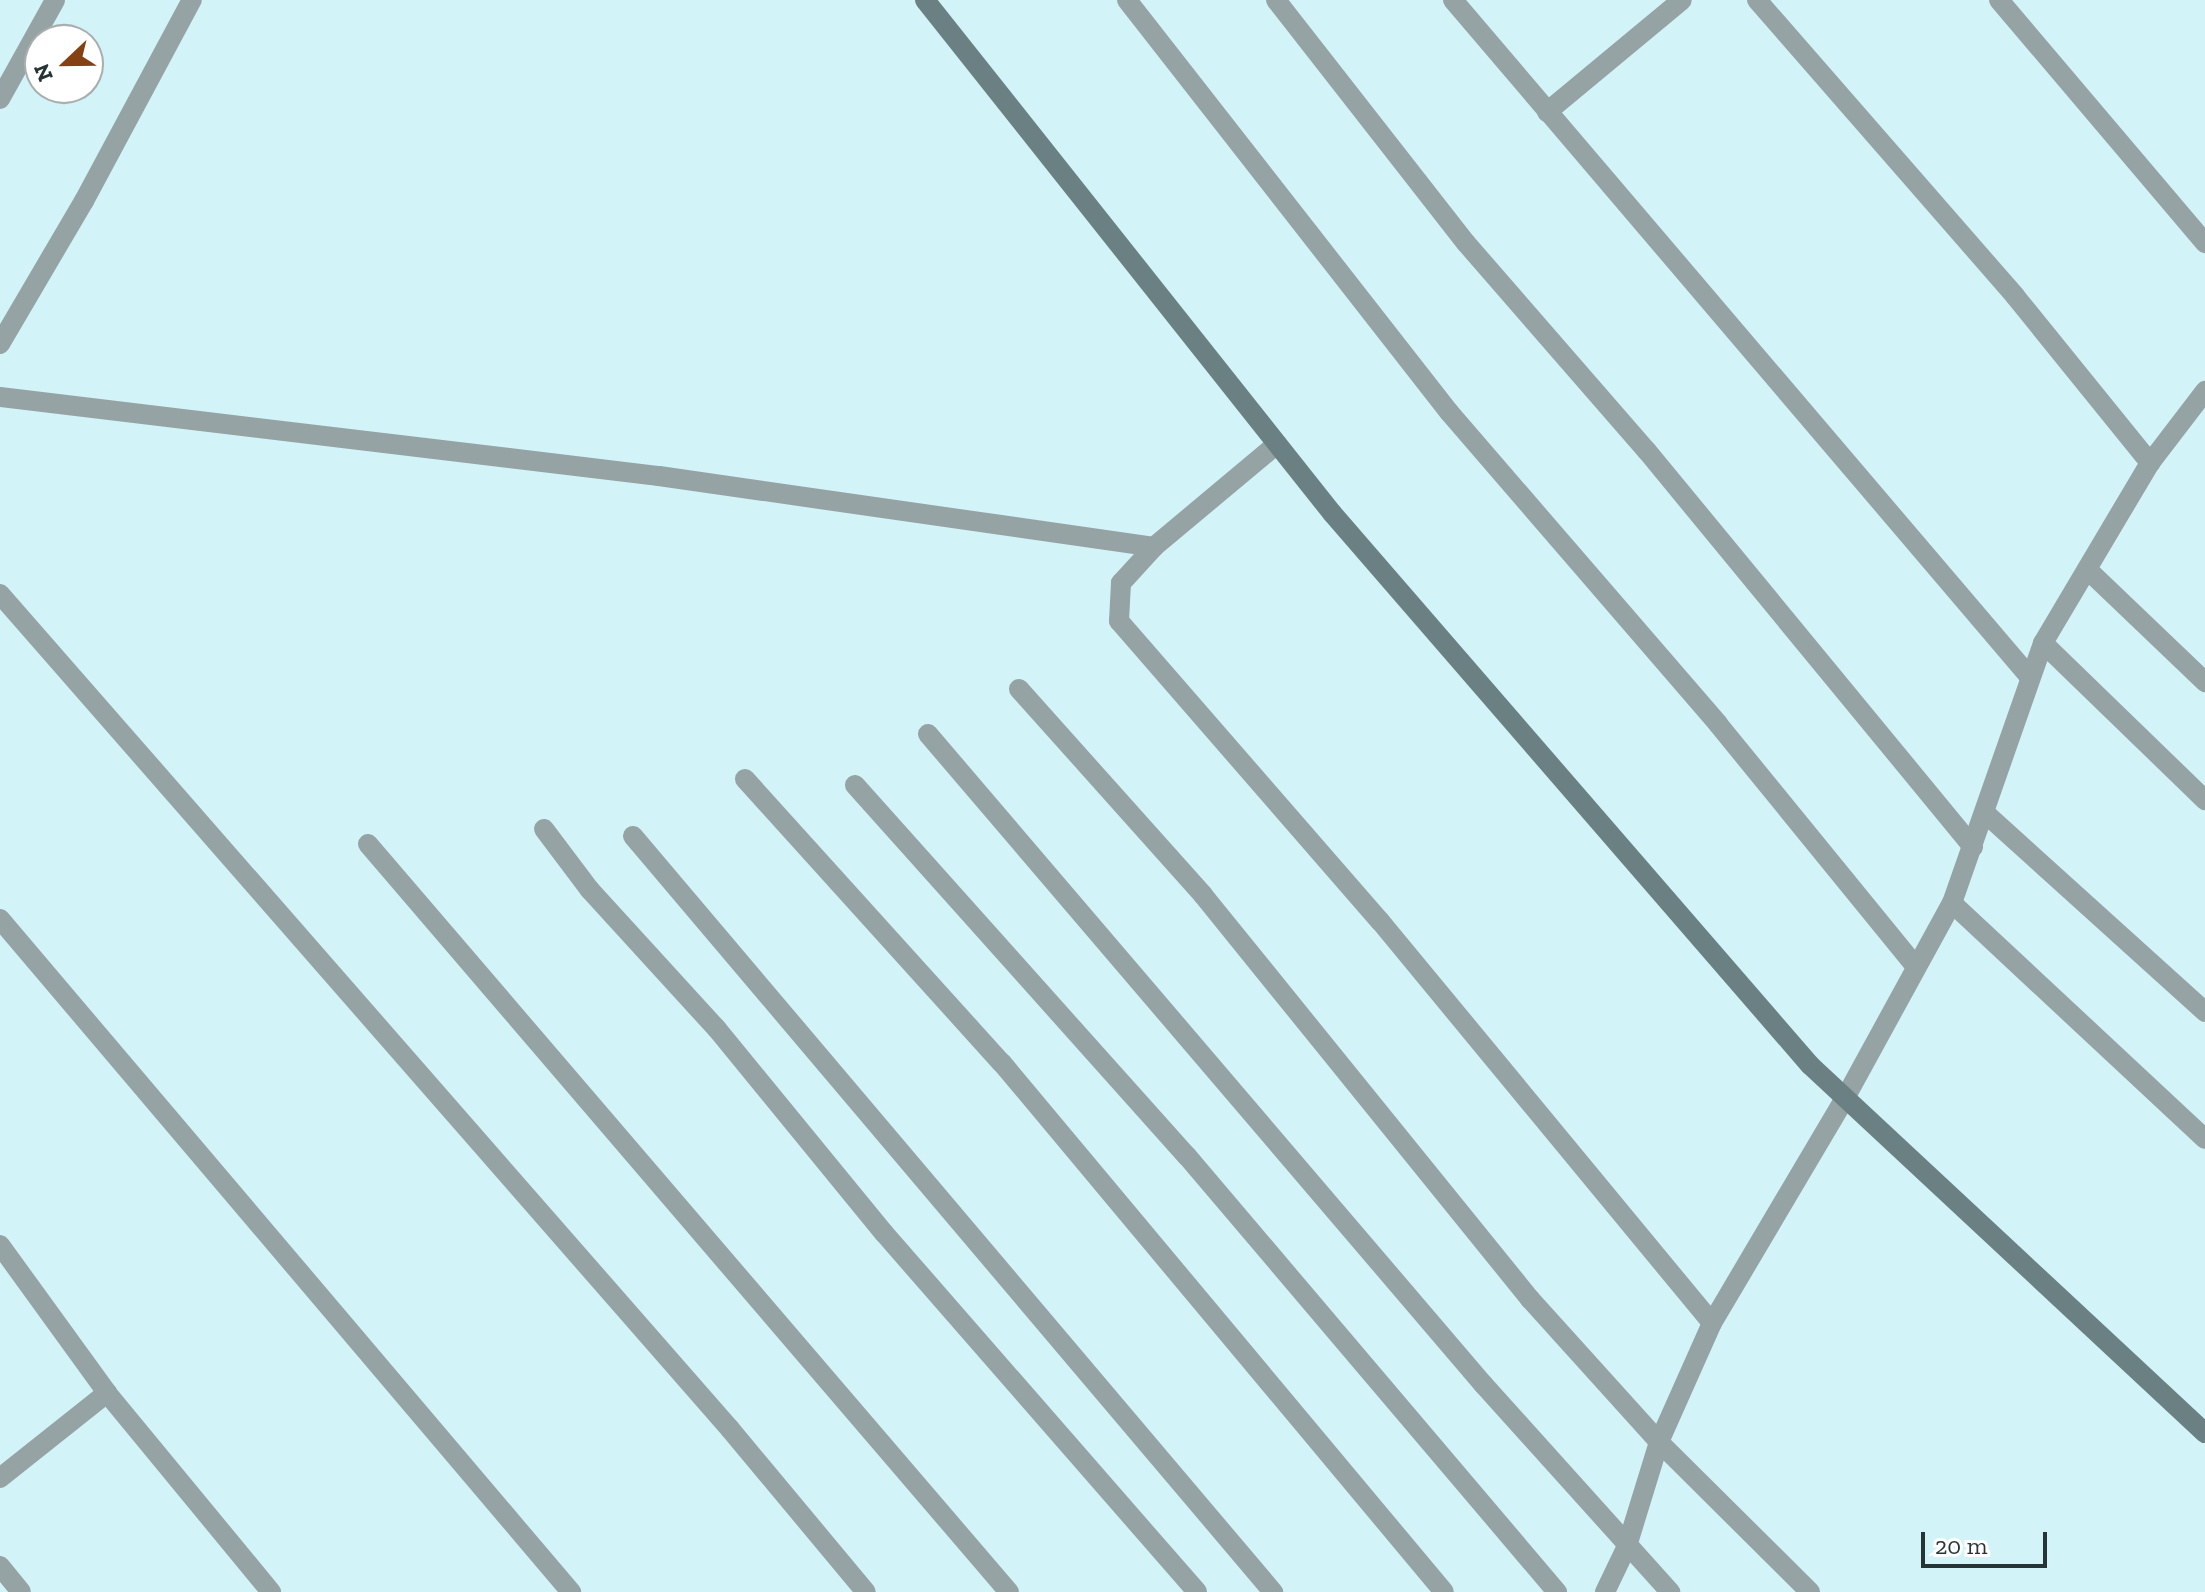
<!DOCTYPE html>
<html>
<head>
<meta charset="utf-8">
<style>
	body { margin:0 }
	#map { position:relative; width:2205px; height:1592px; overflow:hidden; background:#d2f3f8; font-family:"Zilla Slab",serif }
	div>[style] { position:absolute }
	.street>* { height:20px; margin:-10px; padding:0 10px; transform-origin:10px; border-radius:10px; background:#95a3a5 }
	.secondary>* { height:20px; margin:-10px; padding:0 10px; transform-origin:10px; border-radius:10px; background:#6b8083 }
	span { translate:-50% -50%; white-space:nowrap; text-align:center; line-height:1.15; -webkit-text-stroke:6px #fff; paint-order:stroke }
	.north { position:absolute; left:24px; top:24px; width:80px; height:80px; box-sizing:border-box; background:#fff; border:2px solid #a9aeaf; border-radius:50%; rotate:248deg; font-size:22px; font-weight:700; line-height:32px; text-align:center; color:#273436 }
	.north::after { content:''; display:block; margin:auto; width:28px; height:36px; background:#844112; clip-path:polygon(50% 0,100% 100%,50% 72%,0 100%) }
	.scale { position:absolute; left:1921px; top:1532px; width:126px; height:36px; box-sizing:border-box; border:4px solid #273436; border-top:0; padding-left:10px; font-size:24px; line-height:28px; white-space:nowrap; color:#273436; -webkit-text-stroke:6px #fff; paint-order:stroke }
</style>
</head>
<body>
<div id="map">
	<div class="street">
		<div style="left:1127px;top:0;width:523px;rotate:51.99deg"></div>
		<div style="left:1449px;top:412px;width:412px;rotate:49.2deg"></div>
		<div style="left:1718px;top:724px;width:313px;rotate:50.8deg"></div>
		<div style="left:1276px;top:0;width:308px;rotate:52deg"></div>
		<div style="left:1466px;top:243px;width:276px;rotate:49deg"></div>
		<div style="left:1647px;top:451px;width:513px;rotate:50.54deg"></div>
		<div style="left:1453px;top:0;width:887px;rotate:49.57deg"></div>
		<div style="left:1757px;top:0;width:393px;rotate:48.9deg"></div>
		<div style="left:2015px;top:296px;width:215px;rotate:51deg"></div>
		<div style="left:1999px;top:0;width:319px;rotate:49.7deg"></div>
		<div style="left:0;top:99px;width:113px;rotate:-60.9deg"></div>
		<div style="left:1547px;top:112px;width:175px;rotate:-39.7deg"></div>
		<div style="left:0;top:344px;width:166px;rotate:-59.6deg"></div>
		<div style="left:84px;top:201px;width:228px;rotate:-61.8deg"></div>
		<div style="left:0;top:397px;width:664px;rotate:6.84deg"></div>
		<div style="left:659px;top:476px;width:500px;rotate:8.16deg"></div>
		<div style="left:1277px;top:444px;width:160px;rotate:140.1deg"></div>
		<div style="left:1154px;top:547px;width:49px;rotate:132.5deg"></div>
		<div style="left:1121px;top:583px;width:38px;rotate:93deg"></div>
		<div style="left:1119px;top:621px;width:398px;rotate:49deg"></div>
		<div style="left:1380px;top:921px;width:521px;rotate:50.45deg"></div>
		<div style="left:2089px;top:571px;width:161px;rotate:43.7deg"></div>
		<div style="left:0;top:594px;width:1109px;rotate:48.84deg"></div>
		<div style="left:730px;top:1429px;width:212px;rotate:50.2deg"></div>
		<div style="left:2043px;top:643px;width:226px;rotate:44.1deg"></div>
		<div style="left:1019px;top:689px;width:276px;rotate:48.2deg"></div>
		<div style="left:1203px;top:895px;width:520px;rotate:51.01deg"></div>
		<div style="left:1530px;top:1299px;width:193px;rotate:47.9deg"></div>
		<div style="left:1659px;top:1442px;width:213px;rotate:44.8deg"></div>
		<div style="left:928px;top:734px;width:855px;rotate:49.51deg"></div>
		<div style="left:1483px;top:1384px;width:280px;rotate:48deg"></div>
		<div style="left:745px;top:779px;width:383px;rotate:47.9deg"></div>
		<div style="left:1002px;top:1063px;width:689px;rotate:50.12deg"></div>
		<div style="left:855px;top:785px;width:498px;rotate:48.2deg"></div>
		<div style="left:1187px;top:1156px;width:572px;rotate:49.68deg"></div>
		<div style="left:1985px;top:813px;width:297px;rotate:42.1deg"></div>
		<div style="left:544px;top:829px;width:76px;rotate:53deg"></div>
		<div style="left:590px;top:890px;width:188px;rotate:47.6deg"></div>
		<div style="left:717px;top:1029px;width:264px;rotate:50.7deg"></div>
		<div style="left:884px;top:1233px;width:476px;rotate:48.9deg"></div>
		<div style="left:633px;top:836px;width:991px;rotate:49.75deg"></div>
		<div style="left:368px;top:844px;width:985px;rotate:49.41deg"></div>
		<div style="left:1952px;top:903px;width:346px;rotate:43deg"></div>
		<div style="left:0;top:919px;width:883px;rotate:49.69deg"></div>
		<div style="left:0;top:1245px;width:183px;rotate:54.1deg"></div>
		<div style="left:107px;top:1393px;width:258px;rotate:50.5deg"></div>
		<div style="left:0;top:1478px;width:137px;rotate:-38.5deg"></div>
		<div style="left:0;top:1566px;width:33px;rotate:51deg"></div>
		<div style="left:1605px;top:1592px;width:51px;rotate:-64.4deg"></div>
		<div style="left:1627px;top:1546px;width:109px;rotate:-72.9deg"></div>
		<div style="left:1659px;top:1442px;width:130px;rotate:-66deg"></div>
		<div style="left:1712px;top:1323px;width:259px;rotate:-59.4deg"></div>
		<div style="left:1844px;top:1100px;width:225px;rotate:-61.3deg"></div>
		<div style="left:1952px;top:903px;width:275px;rotate:-70.7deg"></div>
		<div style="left:2043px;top:643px;width:209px;rotate:-59.3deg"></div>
		<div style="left:2150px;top:463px;width:91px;rotate:-52.6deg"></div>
	</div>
	<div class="secondary">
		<div style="left:925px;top:0;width:655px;rotate:51.57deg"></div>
		<div style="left:1332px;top:513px;width:730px;rotate:49.11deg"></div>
		<div style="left:1810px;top:1065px;width:540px;rotate:42.97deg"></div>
	</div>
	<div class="north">N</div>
	<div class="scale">20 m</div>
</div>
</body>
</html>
